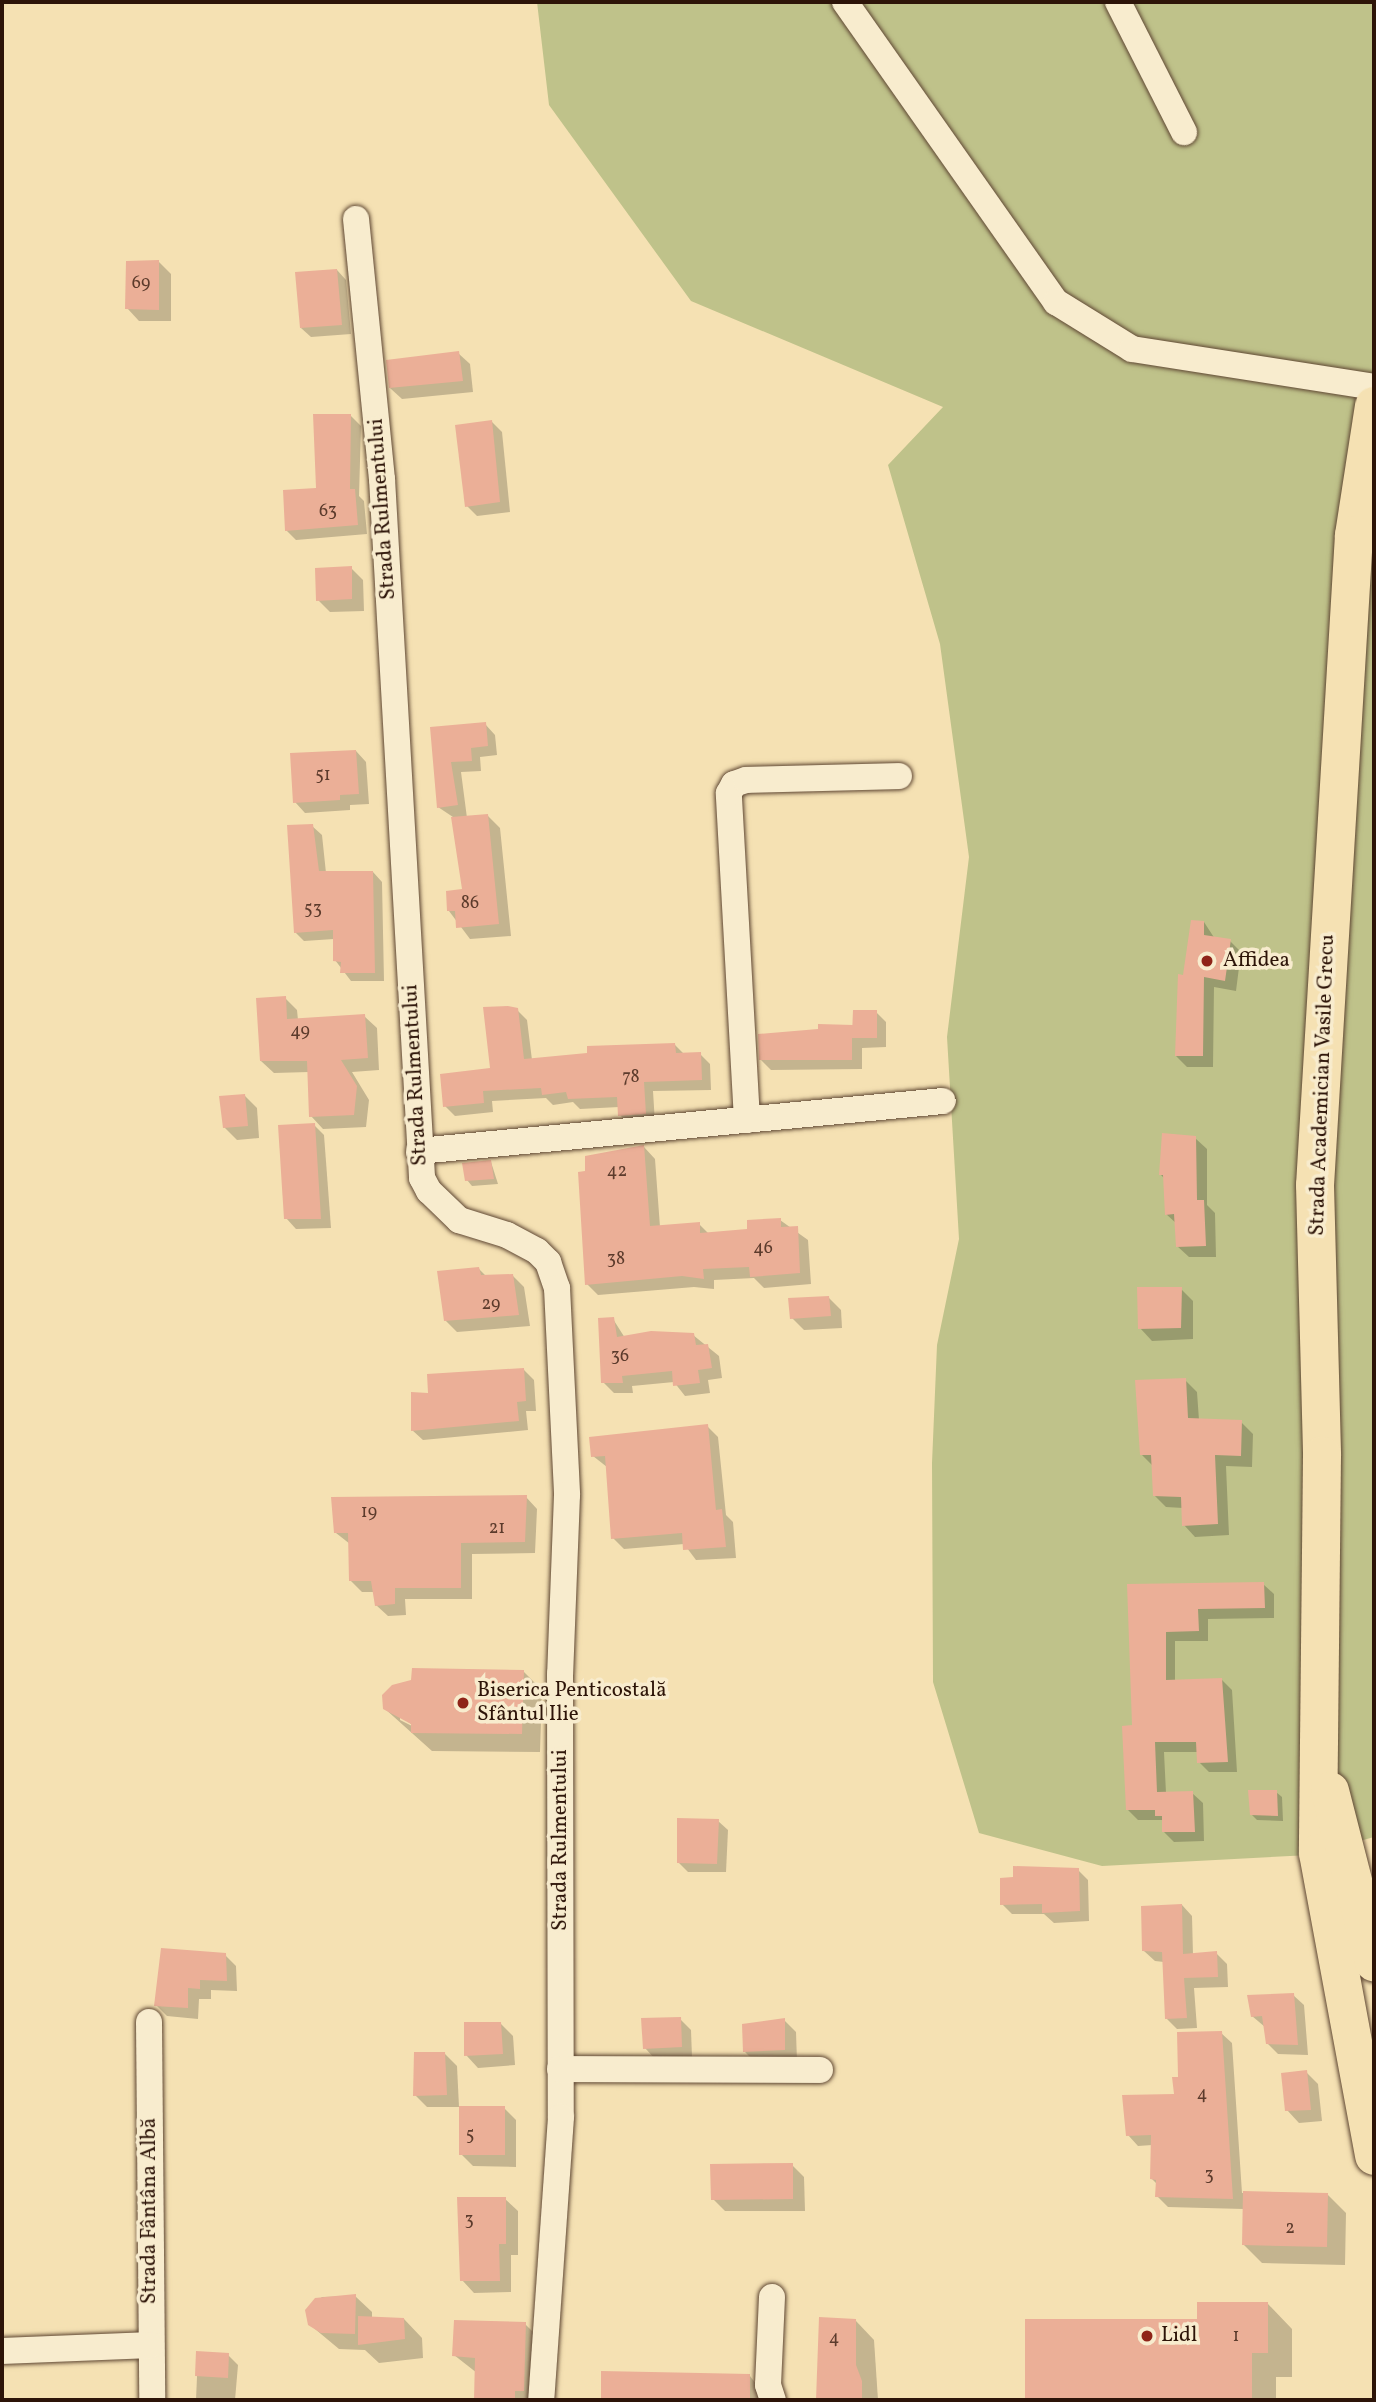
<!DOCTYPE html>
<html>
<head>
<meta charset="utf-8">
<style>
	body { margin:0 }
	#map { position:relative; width:1376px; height:2402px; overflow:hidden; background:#f5e1b3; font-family:Vollkorn,serif }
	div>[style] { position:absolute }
	.green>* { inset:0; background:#bfc28a }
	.shadow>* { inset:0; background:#0003 }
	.building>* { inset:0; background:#ebaf97 }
	.roads { filter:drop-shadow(0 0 2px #5f4733) drop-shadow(0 0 2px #5f4733) }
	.street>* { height:26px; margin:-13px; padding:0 13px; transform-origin:13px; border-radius:13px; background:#f8ecce }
	.primary>* { height:38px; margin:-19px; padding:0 19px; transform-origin:19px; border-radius:19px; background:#f5e1b3 }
	.dots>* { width:19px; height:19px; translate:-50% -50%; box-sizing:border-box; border:4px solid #f8ecce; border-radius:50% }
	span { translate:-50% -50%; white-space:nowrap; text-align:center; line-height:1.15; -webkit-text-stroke:7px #f8ecce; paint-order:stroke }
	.number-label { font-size:18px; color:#5c3b2c }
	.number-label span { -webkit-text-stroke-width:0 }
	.street-label { font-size:21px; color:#2d1408 }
	.poi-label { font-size:21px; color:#2d1408 }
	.left { translate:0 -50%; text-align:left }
	.frame { position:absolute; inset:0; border:4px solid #2d1408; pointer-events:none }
</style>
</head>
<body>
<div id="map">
	<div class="green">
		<div style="clip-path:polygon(537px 2px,1374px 2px,1374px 1837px,1310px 1855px,1102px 1866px,979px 1833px,933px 1682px,932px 1463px,937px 1345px,959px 1239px,947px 1037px,969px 857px,940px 644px,888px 465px,943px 407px,691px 301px,549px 105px)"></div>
	</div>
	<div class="shadow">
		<div style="clip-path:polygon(159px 262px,171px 274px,171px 321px,139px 321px,127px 308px)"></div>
		<div style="clip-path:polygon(337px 270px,346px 280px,351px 334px,311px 337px,301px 328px)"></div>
		<div style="clip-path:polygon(458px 353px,470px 364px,473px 392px,402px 399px,390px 388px)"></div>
		<div style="clip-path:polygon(350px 415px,361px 426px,359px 496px,364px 501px,367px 534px,296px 540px,286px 530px,318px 490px)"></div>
		<div style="clip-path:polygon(492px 422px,502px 432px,510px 512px,477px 516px,467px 506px)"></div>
		<div style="clip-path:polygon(351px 568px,363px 580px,364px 611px,330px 612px,318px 600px)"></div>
		<div style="clip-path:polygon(485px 724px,495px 735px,497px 755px,480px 757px,481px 771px,461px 772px,467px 818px,488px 816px,500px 828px,511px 936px,470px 939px,449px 911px,464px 891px,453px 817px,438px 807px,431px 729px)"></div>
		<div style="clip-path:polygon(356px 751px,366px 762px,369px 804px,350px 805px,350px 810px,305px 813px,295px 802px)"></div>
		<div style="clip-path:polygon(312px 826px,322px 835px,326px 873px,373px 872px,382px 882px,384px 981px,351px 981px,335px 960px,334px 939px,304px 941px,295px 932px)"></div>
		<div style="clip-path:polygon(1204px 922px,1215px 939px,1230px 941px,1241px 952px,1236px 991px,1214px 987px,1213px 1067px,1187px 1067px,1176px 1056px,1184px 977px)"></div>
		<div style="clip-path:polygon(285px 998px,297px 1010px,298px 1020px,364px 1016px,377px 1028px,379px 1070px,352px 1072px,369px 1100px,366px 1127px,323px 1129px,311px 1116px,309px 1072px,274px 1073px,261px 1061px)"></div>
		<div style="clip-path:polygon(517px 1010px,527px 1020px,532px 1060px,675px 1045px,685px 1055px,700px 1054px,710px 1064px,711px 1090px,653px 1091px,655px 1123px,630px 1126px,620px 1115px,619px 1107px,580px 1109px,573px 1102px,553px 1105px,546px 1098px,492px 1101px,493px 1112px,455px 1116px,445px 1106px,492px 1069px)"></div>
		<div style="clip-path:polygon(876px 1012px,886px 1022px,886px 1047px,862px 1048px,862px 1069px,771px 1070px,761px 1060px,852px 1027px)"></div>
		<div style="clip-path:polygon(245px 1096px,257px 1108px,259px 1138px,237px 1140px,224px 1127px)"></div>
		<div style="clip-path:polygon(314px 1125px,324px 1135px,331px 1228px,296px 1229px,286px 1218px)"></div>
		<div style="clip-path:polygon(1195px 1138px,1207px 1149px,1207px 1205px,1215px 1213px,1216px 1257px,1189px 1257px,1177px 1246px,1177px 1224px,1166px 1214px,1165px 1179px,1160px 1174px)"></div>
		<div style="clip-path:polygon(644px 1147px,655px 1159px,660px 1227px,699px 1224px,709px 1234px,749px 1231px,780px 1220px,808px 1240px,811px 1284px,764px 1288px,754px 1278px,714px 1280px,714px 1289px,694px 1287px,598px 1295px,587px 1284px)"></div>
		<div style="clip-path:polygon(491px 1162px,498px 1184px,472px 1186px,467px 1180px)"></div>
		<div style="clip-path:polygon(479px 1269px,486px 1276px,512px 1275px,524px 1287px,530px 1326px,457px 1332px,445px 1320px)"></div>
		<div style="clip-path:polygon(1181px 1289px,1193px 1301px,1193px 1339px,1152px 1341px,1140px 1328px)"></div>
		<div style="clip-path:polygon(829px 1298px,841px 1310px,842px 1328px,804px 1330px,792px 1318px)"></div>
		<div style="clip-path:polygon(613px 1319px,625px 1338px,693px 1335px,719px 1356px,722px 1378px,708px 1380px,710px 1393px,685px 1396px,674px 1382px,632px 1386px,633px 1393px,614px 1393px,603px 1382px)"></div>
		<div style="clip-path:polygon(524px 1370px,534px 1380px,536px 1411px,526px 1411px,528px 1430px,423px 1440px,412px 1430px,430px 1395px)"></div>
		<div style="clip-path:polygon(1185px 1380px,1197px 1392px,1199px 1420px,1241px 1422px,1253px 1434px,1252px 1467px,1226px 1466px,1229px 1535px,1195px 1537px,1184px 1525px,1183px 1508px,1166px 1507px,1154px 1495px,1153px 1466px,1142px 1455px)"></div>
		<div style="clip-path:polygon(707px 1426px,718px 1437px,726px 1515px,733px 1522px,736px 1558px,696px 1560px,684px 1544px,624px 1549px,613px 1538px,607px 1467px,593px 1456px)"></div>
		<div style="clip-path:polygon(526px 1497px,537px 1509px,535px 1553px,472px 1554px,472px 1599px,405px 1599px,406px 1615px,388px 1616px,376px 1605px,374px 1592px,362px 1592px,350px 1580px,350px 1544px,336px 1533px)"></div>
		<div style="clip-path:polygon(1263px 1584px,1274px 1594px,1274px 1618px,1208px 1619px,1208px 1641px,1175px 1641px,1175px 1681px,1222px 1680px,1232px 1690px,1237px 1772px,1209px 1772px,1199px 1762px,1198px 1752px,1164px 1752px,1166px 1793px,1192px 1793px,1203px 1803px,1204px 1841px,1174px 1842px,1164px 1832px,1162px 1820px,1138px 1820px,1128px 1810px,1134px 1727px,1129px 1586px)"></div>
		<div style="clip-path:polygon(evenodd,523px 1671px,542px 1690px,540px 1752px,432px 1751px,384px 1708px,523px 1671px,400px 1716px,418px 1729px,400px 1720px,400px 1716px)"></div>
		<div style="clip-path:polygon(1276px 1792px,1282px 1797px,1283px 1821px,1257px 1820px,1251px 1814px)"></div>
		<div style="clip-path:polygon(718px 1821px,728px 1830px,726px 1872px,688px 1872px,678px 1862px)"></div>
		<div style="clip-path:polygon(1078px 1870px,1088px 1880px,1089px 1921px,1054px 1923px,1044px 1914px,1012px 1914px,1002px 1904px)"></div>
		<div style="clip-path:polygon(1182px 1905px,1192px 1916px,1193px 1955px,1216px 1953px,1227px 1964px,1228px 1987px,1194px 1988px,1197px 2028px,1177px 2029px,1166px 2018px,1164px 1962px,1155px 1961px,1144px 1951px)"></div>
		<div style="clip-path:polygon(225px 1955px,236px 1966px,237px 1991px,211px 1990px,211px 1999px,199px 1999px,198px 2019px,167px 2016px,156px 2005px)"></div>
		<div style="clip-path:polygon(1293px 1995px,1304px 2005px,1308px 2055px,1278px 2054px,1268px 2044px,1265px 2027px,1252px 2016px)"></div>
		<div style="clip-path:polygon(680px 2019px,691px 2030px,692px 2057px,655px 2059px,645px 2048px)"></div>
		<div style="clip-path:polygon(784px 2020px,796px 2032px,797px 2062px,757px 2064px,745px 2052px)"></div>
		<div style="clip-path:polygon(501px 2024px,513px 2036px,515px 2065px,478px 2068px,466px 2055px)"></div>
		<div style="clip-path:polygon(1221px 2033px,1232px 2043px,1242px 2193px,1328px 2195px,1346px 2213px,1345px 2265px,1262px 2263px,1243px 2244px,1244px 2209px,1168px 2207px,1157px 2196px,1158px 2185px,1152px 2179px,1152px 2145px,1138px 2146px,1128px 2135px,1176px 2096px)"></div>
		<div style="clip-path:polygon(445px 2054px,457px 2066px,459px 2107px,427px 2107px,415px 2095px)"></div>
		<div style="clip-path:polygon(1306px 2072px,1318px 2084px,1322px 2121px,1299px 2123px,1287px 2110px)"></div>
		<div style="clip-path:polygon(504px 2108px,516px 2120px,516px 2167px,473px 2166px,461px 2154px)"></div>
		<div style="clip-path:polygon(792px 2165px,804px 2177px,805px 2211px,725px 2211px,713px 2199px)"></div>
		<div style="clip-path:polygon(505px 2199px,518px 2211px,518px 2255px,511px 2255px,511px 2292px,474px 2293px,462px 2280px)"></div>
		<div style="clip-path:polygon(355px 2296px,372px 2312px,372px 2318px,404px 2319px,422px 2338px,423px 2358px,379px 2363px,365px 2350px,339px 2349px,309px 2324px,307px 2310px,322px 2297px)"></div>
		<div style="clip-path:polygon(1268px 2304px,1292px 2329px,1292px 2377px,1276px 2377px,1276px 2400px,1027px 2400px,1027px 2321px,1199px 2320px)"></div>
		<div style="clip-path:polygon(821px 2319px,856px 2321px,874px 2340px,878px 2400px,817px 2400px)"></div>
		<div style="clip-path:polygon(525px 2324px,542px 2341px,540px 2400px,476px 2400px,477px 2373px,454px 2355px)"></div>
		<div style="clip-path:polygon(198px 2353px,228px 2355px,238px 2365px,235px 2400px,196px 2400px)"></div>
		<div style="clip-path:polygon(603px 2373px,750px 2376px,768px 2400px,602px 2400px)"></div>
	</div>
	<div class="building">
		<div style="clip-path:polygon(159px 260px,159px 310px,125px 309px,126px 261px)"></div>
		<div style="clip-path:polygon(337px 269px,342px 325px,300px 328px,295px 272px)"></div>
		<div style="clip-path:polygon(459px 351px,463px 381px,389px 388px,386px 360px)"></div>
		<div style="clip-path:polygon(313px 414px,351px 414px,350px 489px,355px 489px,358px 525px,285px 531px,283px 490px,316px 488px)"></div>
		<div style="clip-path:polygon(492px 420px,500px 502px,465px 507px,455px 425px)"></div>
		<div style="clip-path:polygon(352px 566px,352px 599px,316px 601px,315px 568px)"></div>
		<div style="clip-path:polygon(486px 722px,488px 746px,471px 748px,472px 761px,451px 762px,458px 805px,437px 808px,430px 727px)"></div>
		<div style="clip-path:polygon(356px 750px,359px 794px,340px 795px,340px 800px,293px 803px,290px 753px)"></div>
		<div style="clip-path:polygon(488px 814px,499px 924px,456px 928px,455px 911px,447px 911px,446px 891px,462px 889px,451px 817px)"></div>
		<div style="clip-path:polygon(313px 824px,319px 871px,373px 871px,375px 973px,340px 973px,341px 962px,333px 961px,333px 930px,294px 933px,287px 825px)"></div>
		<div style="clip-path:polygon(1191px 920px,1204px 921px,1204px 935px,1231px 939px,1225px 981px,1204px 977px,1203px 1056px,1175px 1056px,1178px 974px,1183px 975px)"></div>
		<div style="clip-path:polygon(286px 996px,287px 1019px,365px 1014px,368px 1058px,341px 1060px,357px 1086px,354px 1115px,309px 1117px,307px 1061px,260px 1061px,256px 998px)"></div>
		<div style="clip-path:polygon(508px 1006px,518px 1008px,524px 1059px,587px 1053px,587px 1046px,675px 1043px,676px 1053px,701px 1052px,702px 1080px,644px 1082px,646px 1114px,618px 1116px,617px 1097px,568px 1099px,566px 1092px,542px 1095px,541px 1088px,483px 1091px,484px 1103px,443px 1107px,440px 1074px,490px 1068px,483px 1007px)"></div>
		<div style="clip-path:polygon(853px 1010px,877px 1010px,877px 1038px,852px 1038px,852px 1060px,759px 1060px,758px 1034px,818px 1029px,818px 1024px,853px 1025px,852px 1035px)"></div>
		<div style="clip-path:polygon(245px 1094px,248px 1126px,223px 1128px,219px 1096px)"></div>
		<div style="clip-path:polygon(315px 1123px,321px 1219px,284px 1219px,278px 1125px)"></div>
		<div style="clip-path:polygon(1162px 1133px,1196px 1136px,1197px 1200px,1204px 1200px,1206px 1246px,1176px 1247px,1174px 1214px,1165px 1215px,1163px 1175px,1159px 1175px)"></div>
		<div style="clip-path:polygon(644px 1145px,650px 1226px,700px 1222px,700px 1233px,747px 1229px,747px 1220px,781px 1218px,781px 1227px,798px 1226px,800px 1273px,750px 1277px,749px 1267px,703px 1269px,704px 1279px,682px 1276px,585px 1285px,578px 1172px,585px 1171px,585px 1156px)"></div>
		<div style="clip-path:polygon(491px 1160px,494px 1179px,465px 1181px,462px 1163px)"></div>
		<div style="clip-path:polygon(479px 1267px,481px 1275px,513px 1274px,519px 1315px,444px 1321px,437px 1271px)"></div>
		<div style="clip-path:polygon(1137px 1287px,1182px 1287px,1181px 1328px,1138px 1329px)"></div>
		<div style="clip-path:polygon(829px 1296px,831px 1316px,790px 1319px,788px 1298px)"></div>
		<div style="clip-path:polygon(614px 1317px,617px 1337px,651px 1331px,694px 1333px,696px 1345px,708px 1344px,712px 1368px,698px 1370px,700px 1383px,673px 1386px,672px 1371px,622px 1376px,623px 1383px,601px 1383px,598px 1318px)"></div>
		<div style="clip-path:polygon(524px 1368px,526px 1401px,517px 1402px,519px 1421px,411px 1431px,411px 1392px,428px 1393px,427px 1374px)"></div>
		<div style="clip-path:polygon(1186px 1378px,1188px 1418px,1242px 1420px,1241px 1456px,1215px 1455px,1218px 1524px,1182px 1526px,1181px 1497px,1153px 1496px,1151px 1455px,1140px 1455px,1135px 1380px)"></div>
		<div style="clip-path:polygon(708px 1424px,716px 1510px,722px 1509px,726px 1547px,683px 1550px,682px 1533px,611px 1539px,605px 1456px,591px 1457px,589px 1437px)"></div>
		<div style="clip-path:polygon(527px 1495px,525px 1542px,461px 1543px,461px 1588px,395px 1588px,395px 1604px,375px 1606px,371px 1581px,349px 1581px,348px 1533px,334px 1533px,331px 1497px)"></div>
		<div style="clip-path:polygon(1264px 1582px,1265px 1608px,1198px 1609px,1199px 1631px,1166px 1632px,1166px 1680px,1222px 1678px,1228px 1762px,1197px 1763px,1196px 1742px,1155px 1742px,1157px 1792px,1193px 1791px,1195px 1832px,1162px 1832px,1162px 1816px,1155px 1816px,1155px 1810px,1126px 1810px,1122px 1726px,1132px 1725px,1127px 1584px)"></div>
		<div style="clip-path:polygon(412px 1668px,524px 1670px,522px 1734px,411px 1733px,411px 1724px,383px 1709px,382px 1695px,392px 1685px,411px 1680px)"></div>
		<div style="clip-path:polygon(1248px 1790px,1277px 1790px,1278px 1816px,1250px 1815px)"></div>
		<div style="clip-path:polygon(677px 1818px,719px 1819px,717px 1864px,677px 1863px)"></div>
		<div style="clip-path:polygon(1013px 1866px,1079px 1868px,1080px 1911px,1042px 1913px,1042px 1904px,1000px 1905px,1000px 1878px,1013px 1877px)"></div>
		<div style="clip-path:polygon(1182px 1904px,1183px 1954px,1217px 1951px,1218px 1977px,1184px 1978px,1187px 2018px,1165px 2019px,1162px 1952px,1142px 1951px,1141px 1906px)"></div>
		<div style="clip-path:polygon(161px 1948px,226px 1953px,227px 1981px,200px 1980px,200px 1989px,188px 1988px,188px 2008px,154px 2006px)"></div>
		<div style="clip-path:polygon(1294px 1993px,1298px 2045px,1266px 2044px,1262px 2016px,1251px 2017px,1247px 1995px)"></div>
		<div style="clip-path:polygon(681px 2017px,682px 2047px,643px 2049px,641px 2018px)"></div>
		<div style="clip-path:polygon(785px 2018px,785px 2050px,743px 2052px,742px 2024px)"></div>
		<div style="clip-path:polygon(464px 2022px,501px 2022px,503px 2054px,464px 2056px)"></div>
		<div style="clip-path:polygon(1222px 2031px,1233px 2199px,1155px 2197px,1156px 2180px,1150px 2179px,1151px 2135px,1126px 2136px,1122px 2095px,1174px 2094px,1172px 2077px,1178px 2077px,1177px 2032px)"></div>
		<div style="clip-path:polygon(414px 2052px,445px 2052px,447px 2095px,413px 2096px)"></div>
		<div style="clip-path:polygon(1307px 2070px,1311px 2110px,1285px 2111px,1281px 2073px)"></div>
		<div style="clip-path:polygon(459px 2106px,505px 2106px,505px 2155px,459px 2155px)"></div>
		<div style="clip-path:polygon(793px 2163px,793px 2199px,711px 2200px,710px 2164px)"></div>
		<div style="clip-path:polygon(1243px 2191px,1328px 2193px,1327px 2247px,1242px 2245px)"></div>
		<div style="clip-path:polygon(457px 2197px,506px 2197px,506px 2244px,499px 2244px,500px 2281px,460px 2281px)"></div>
		<div style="clip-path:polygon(356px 2294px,355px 2334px,321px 2333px,308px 2325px,305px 2310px,315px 2298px)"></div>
		<div style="clip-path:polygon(1197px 2302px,1268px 2302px,1268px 2353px,1252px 2353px,1252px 2400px,1025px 2400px,1025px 2319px,1197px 2319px)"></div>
		<div style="clip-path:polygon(358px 2316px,404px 2318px,405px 2339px,358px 2345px)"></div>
		<div style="clip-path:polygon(819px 2317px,856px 2319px,856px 2365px,862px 2381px,862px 2400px,816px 2400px)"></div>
		<div style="clip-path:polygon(454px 2320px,526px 2322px,524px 2391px,515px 2391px,515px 2400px,474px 2400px,475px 2358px,452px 2356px)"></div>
		<div style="clip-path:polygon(196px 2351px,229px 2353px,228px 2378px,195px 2376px)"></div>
		<div style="clip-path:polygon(601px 2371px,750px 2374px,750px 2400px,601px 2400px)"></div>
	</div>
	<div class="roads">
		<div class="street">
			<div style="left:845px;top:2px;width:367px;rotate:54.9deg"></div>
			<div style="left:1056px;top:302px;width:89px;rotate:31.7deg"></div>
			<div style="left:1132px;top:349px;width:245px;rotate:8.9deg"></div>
			<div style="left:1118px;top:2px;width:146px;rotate:63.1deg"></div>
			<div style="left:356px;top:219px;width:261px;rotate:84.3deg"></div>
			<div style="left:382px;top:479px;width:700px;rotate:86.72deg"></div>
			<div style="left:422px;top:1178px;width:15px;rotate:62deg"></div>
			<div style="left:429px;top:1191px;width:42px;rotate:44deg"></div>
			<div style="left:459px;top:1220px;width:50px;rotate:17.4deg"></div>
			<div style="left:507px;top:1235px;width:34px;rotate:28deg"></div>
			<div style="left:537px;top:1251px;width:16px;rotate:45deg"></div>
			<div style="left:548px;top:1262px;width:28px;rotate:71deg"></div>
			<div style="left:557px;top:1288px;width:207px;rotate:87.2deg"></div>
			<div style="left:567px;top:1495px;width:179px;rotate:92.2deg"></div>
			<div style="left:560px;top:1674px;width:443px;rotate:89.9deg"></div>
			<div style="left:561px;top:2117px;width:284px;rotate:94deg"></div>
			<div style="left:747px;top:1120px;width:327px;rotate:-93.2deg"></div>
			<div style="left:729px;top:793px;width:10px;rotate:-61deg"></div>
			<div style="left:734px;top:784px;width:13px;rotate:-18deg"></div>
			<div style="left:746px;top:780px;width:153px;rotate:-1.5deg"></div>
			<div style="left:419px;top:1151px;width:526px;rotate:-5.45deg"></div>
			<div style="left:149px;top:2022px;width:378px;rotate:89.5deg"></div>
			<div style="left:560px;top:2069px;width:260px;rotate:0.2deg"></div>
			<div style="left:772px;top:2297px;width:88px;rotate:92.6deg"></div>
			<div style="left:768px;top:2385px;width:16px;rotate:72deg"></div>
			<div style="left:2px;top:2351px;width:149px;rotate:-2.3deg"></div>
		</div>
		<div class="primary">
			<div style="left:1374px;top:406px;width:131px;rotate:98.8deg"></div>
			<div style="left:1354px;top:535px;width:651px;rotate:93.43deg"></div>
			<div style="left:1315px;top:1185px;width:271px;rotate:88.5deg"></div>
			<div style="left:1322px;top:1456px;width:397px;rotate:90.6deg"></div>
			<div style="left:1318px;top:1853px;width:308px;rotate:79.5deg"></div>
			<div style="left:1330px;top:1791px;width:177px;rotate:75.6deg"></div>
		</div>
	</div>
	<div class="dots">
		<div style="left:1207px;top:961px;background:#8f2418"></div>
		<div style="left:463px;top:1703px;background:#8f2418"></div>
		<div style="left:1147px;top:2336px;background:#8f2418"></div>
	</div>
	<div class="number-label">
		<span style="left:141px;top:284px">69</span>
		<span style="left:328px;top:512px">63</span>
		<span style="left:323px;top:776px">51</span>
		<span style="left:470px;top:904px">86</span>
		<span style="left:313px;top:910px">53</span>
		<span style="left:300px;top:1032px">49</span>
		<span style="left:631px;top:1078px">78</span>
		<span style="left:617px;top:1172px">42</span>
		<span style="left:763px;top:1249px">46</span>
		<span style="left:616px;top:1260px">38</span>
		<span style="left:491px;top:1305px">29</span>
		<span style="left:620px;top:1357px">36</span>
		<span style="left:369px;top:1513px">19</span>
		<span style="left:497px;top:1529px">21</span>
		<span style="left:1202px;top:2095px">4</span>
		<span style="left:470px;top:2136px">5</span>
		<span style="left:1209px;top:2176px">3</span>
		<span style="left:469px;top:2221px">3</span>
		<span style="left:1290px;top:2229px">2</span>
		<span style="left:1236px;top:2337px">1</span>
		<span style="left:834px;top:2339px">4</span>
	</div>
	<div class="street-label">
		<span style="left:383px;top:509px;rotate:-94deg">Strada Rulmentului</span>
		<span style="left:416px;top:1075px;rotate:-93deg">Strada Rulmentului</span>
		<span style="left:1323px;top:1085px;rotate:-88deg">Strada Academician Vasile Grecu</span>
		<span style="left:561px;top:1840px;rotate:-90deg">Strada Rulmentului</span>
		<span style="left:150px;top:2211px;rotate:-90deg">Strada Fântâna Albă</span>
	</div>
	<div class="poi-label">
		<span class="left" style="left:1223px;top:961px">Affidea</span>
		<span class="left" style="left:477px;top:1703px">Biserica Penticostală<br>Sfântul Ilie</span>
		<span class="left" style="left:1161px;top:2336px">Lidl</span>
	</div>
	<div class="frame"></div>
</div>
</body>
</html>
